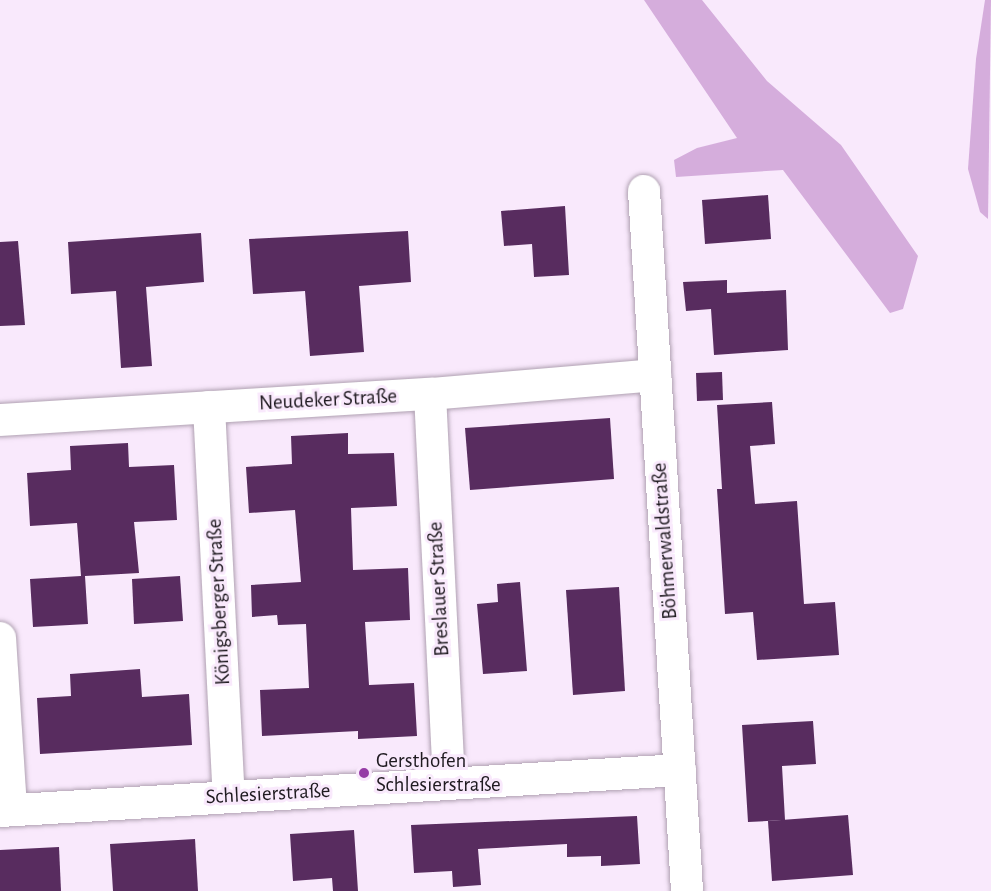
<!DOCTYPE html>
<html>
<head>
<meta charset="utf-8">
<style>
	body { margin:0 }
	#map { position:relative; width:991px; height:891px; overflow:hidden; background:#f9e9fc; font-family:"Alegreya Sans",sans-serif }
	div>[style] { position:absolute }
	.green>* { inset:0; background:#d5addc }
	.building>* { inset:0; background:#582c5f }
	.roads { filter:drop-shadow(0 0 2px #b0a1b2) drop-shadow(0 0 2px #b0a1b2) }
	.street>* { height:32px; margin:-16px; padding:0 16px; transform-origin:16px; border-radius:16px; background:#fff }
	.dots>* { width:16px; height:16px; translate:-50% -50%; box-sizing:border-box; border:3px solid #f9e9fc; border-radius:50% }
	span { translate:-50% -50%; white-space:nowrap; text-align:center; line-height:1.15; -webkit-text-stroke:6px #f9e9fc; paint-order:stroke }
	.street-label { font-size:21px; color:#1f1a20 }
	.poi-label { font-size:21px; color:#1f1a20 }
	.left { translate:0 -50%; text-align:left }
</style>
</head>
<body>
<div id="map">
	<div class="green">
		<div style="clip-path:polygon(644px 0,702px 0,767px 81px,841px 145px,918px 256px,903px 309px,890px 313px,783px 170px,676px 177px,674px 160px,697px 148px,737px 138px)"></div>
		<div style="clip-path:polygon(985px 0,991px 0,988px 219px,980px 212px,968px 169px,976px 59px)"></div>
	</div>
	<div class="building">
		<div style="clip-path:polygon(768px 195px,771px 239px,705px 244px,702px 200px)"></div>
		<div style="clip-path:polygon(565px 206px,569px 275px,534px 277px,532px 244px,504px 246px,501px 211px)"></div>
		<div style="clip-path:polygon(408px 231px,411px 282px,359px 286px,364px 352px,310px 356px,305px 291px,253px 294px,249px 239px)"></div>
		<div style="clip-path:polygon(201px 233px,204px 282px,146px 287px,152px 366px,121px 368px,116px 291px,71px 294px,68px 242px)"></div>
		<div style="clip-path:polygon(18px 241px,25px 325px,0 326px,0 242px)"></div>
		<div style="clip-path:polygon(727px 280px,727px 293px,786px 290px,788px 350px,714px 355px,711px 309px,686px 311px,683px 282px)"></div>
		<div style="clip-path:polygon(722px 372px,723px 400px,697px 401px,696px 373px)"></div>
		<div style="clip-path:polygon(772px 402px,775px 444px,750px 446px,755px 504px,797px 501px,804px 604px,835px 602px,839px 655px,757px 660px,753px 612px,725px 614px,717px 489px,722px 489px,717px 405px)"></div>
		<div style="clip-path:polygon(610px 418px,614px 479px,470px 490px,465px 428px)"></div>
		<div style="clip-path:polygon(348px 433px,348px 454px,394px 453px,397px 506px,351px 508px,353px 570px,408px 568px,410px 620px,365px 622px,369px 685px,414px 683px,417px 736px,358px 739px,358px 731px,262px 736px,260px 690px,309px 688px,306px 624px,278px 625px,277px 615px,252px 617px,251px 585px,301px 582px,295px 510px,249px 513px,246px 467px,292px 464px,291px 436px)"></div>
		<div style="clip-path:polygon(128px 443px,129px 467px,174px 465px,177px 520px,134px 522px,139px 573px,85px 576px,88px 624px,33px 627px,30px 579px,81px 576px,77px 523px,30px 526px,27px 473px,71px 470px,70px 446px)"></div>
		<div style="clip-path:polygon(180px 576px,183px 621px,134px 624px,132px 579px)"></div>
		<div style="clip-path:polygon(520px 582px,527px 671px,483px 674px,477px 604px,498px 602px,497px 584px)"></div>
		<div style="clip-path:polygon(619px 587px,625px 691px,573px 695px,566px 590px)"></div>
		<div style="clip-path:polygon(140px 669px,142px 697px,189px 694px,192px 745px,40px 754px,37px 698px,71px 696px,70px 674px)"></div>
		<div style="clip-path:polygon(813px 721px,816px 764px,782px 766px,785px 820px,748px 822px,742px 725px)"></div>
		<div style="clip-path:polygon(848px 815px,853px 875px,772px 881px,768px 821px)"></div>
		<div style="clip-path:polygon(637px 816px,640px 864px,601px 866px,601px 856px,567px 857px,567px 844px,478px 849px,481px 885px,453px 887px,452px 871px,414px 873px,411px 825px)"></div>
		<div style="clip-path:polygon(354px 830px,358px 891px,333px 891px,332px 878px,293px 881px,290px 834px)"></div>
		<div style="clip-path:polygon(195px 839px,198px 891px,113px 891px,110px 844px)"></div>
		<div style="clip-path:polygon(59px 847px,61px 891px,0 891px,0 850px)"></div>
	</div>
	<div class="roads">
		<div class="street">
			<div style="left:644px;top:191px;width:701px;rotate:86.48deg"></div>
			<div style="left:430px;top:394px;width:389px;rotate:87.2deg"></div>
			<div style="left:209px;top:407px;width:390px;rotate:87.1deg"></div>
			<div style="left:0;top:420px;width:431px;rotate:-3.5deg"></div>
			<div style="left:430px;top:394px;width:226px;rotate:-4.8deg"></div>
			<div style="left:0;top:638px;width:172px;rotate:86.3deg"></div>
			<div style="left:0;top:811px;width:681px;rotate:-3.45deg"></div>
		</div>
	</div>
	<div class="dots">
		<div style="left:364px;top:773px;background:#963ba6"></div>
	</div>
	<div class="street-label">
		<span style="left:328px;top:400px;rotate:-3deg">Neudeker Straße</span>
		<span style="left:665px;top:541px;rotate:-94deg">Böhmerwaldstraße</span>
		<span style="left:439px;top:589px;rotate:-93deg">Breslauer Straße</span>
		<span style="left:219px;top:602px;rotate:-93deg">Königsberger Straße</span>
		<span style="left:268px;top:794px;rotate:-3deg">Schlesierstraße</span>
	</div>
	<div class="poi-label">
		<span class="left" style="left:376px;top:773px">Gersthofen<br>Schlesierstraße</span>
	</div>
</div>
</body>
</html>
